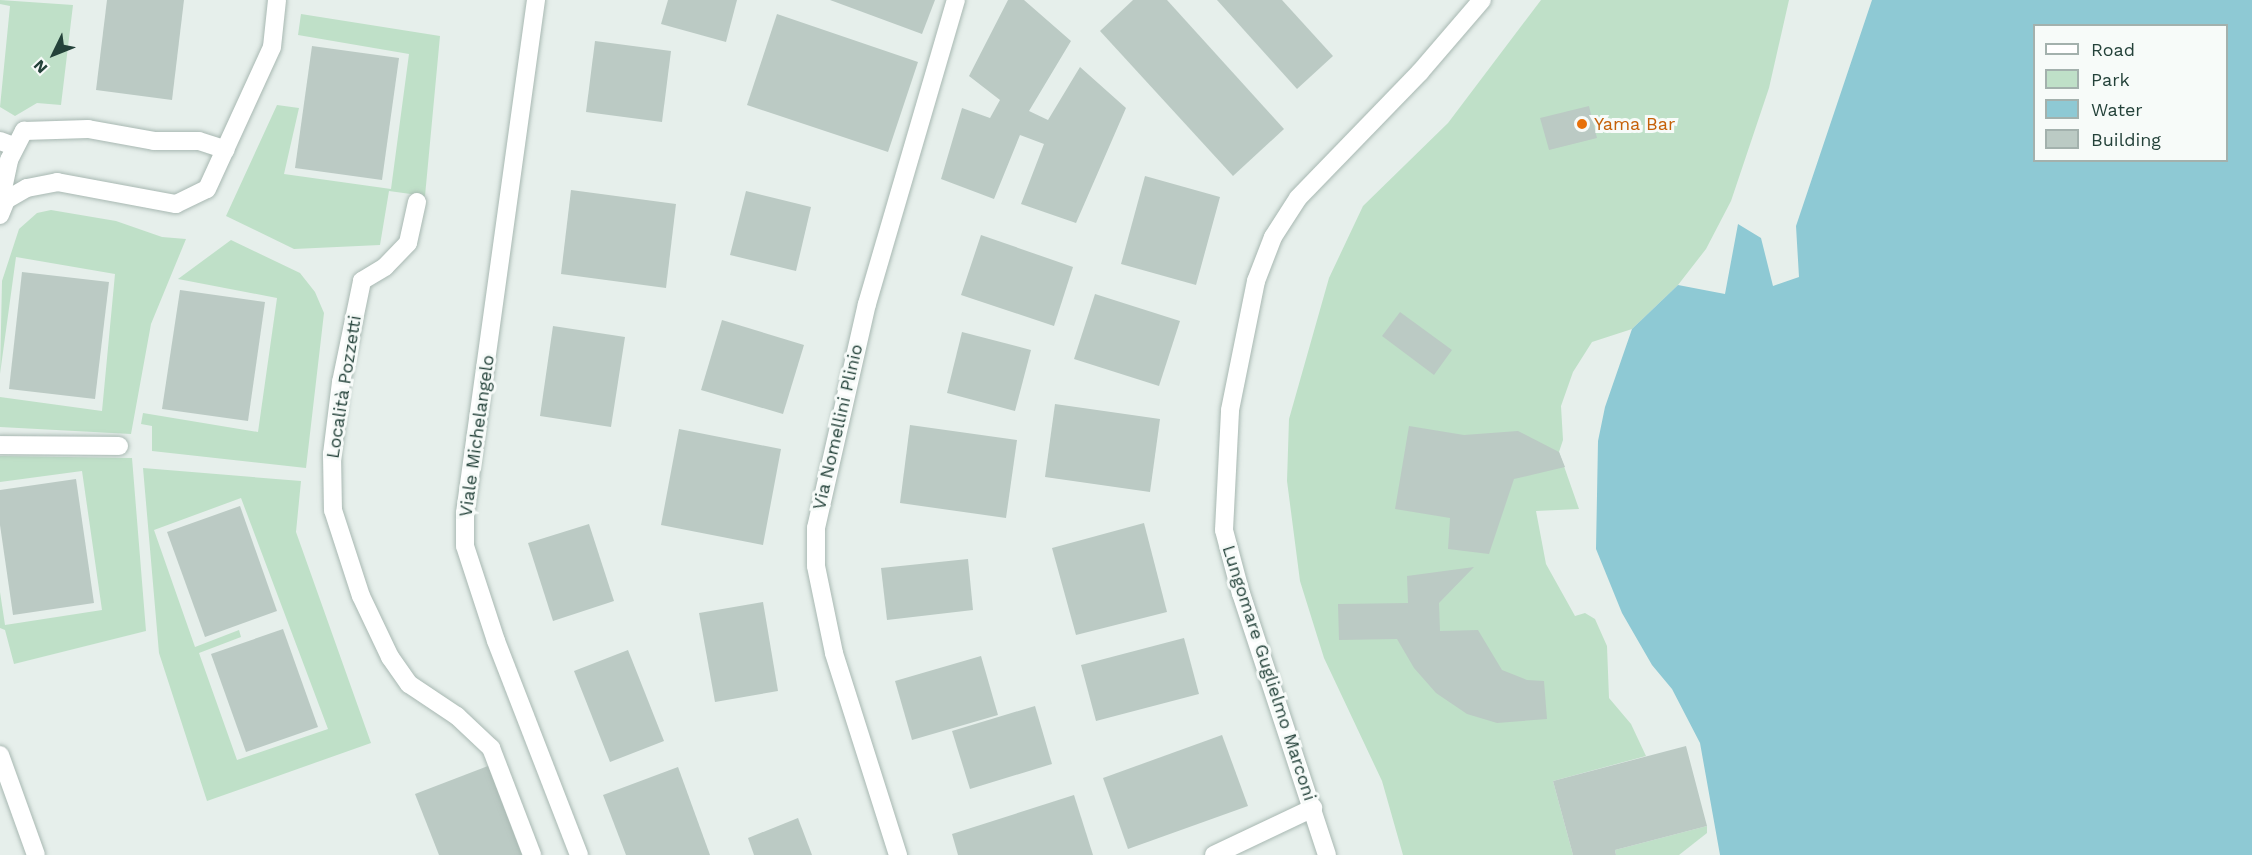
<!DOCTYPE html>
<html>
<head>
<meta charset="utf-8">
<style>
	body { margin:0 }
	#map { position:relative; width:2252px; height:855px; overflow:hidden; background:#e6efeb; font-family:"Work Sans",sans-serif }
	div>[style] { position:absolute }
	.green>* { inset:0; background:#bfe0c8 }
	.water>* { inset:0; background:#8ec9d4 }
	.building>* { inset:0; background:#bbcac4 }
	.roads { filter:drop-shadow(0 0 2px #a8b8b2) drop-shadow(0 0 2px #a8b8b2) }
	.service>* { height:18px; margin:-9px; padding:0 9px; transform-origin:9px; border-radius:9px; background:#fff }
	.minor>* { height:18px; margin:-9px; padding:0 9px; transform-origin:9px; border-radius:9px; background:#fff }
	.tertiary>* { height:18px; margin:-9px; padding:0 9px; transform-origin:9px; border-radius:9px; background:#fff }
	.dots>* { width:16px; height:16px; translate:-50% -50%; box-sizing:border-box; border:3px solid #f7fbf9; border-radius:50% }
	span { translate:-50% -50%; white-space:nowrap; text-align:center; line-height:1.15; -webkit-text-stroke:6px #f7fbf9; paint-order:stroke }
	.food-label { font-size:18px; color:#c56008 }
	.left { translate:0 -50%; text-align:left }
	.street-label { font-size:18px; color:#24423a }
	.legend { position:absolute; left:2033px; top:24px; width:195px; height:138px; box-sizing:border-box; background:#f7fbf9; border:2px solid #a3b1ad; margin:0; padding:8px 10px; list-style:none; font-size:18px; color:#24423a }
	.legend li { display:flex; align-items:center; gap:12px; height:30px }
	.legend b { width:30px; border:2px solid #a3b1ad }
	.north { position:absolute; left:24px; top:24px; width:60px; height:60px; -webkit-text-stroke:4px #f7fbf9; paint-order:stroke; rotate:227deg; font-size:16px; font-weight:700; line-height:24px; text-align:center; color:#24423a }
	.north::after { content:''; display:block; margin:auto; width:21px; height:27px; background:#24423a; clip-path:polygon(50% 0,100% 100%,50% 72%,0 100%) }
</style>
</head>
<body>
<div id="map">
	<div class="green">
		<div style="clip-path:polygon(0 0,73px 5px,61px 105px,37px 103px,15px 116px,0 107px,10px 6px,0 4px)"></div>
		<div style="clip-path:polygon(1541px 0,1789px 0,1769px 88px,1731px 201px,1706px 249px,1678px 285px,1632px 329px,1592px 342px,1573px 372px,1561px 406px,1563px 440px,1559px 452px,1579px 509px,1536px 511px,1546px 564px,1575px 616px,1585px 613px,1595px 619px,1607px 646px,1609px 698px,1631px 724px,1646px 756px,1553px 781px,1573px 855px,1403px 855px,1382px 781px,1324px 658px,1300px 581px,1287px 481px,1289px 419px,1329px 278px,1363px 206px,1448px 123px)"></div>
		<div style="clip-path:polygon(301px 14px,440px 36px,425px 196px,389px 191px,380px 245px,294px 249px,226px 216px,277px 105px,299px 108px,284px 174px,391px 189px,409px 54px,298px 35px)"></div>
		<div style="clip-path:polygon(51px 210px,116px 221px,162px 237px,186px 239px,151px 324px,131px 434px,0 427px,0 397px,102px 411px,115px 274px,16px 257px,0 374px,2px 281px,19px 229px,37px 213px)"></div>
		<div style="clip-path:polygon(231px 240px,300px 273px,315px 292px,324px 313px,306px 468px,152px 451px,152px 426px,141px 424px,143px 413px,258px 432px,277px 298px,178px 279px)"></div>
		<div style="clip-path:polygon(0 456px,132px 458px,146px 631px,14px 664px,5px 630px,0 628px,0 592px,5px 625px,102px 610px,82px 471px,0 482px)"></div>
		<div style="clip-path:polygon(evenodd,143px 468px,301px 481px,296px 532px,371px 743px,207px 801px,159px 653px,143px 468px,241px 498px,328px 729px,237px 760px,199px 653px,241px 637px,239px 630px,195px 647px,154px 530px,241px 498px)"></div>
		<div style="clip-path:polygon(1707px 826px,1707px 833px,1679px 855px,1616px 855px,1615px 850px)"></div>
	</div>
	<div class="water">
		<div style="clip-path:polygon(evenodd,1872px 0,2252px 0,2252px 855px,1720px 855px,1700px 743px,1672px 689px,1652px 665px,1622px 613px,1596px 549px,1598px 441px,1605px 407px,1632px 329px,1678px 285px,1725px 294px,1738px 224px,1761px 238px,1773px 286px,1799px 277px,1796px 226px,1872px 0,2034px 26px,2226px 26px,2226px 160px,2034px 160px,2034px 26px)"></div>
	</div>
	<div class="building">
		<div style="clip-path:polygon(107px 0,184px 0,172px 100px,96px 90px)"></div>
		<div style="clip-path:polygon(668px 0,737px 0,726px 42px,661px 24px)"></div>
		<div style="clip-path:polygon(830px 0,935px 0,922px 34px)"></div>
		<div style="clip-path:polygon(1008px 0,1024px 0,1071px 41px,1029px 111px,1048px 120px,1080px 67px,1126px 108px,1076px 223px,1021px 204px,1044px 144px,1020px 135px,994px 199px,941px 179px,962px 108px,990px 118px,1000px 100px,969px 76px)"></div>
		<div style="clip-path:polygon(1133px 0,1167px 0,1284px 129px,1233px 176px,1100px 31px)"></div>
		<div style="clip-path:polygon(1217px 0,1282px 0,1333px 56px,1297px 89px)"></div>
		<div style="clip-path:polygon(777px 14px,918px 62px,888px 152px,747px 105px)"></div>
		<div style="clip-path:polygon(595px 41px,671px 51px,662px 122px,586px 112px)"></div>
		<div style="clip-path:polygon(312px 46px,399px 58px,382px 180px,295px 168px)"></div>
		<div style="clip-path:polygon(1589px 106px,1597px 138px,1549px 150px,1540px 118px)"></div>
		<div style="clip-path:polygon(1145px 176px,1220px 197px,1196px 285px,1121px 264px)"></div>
		<div style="clip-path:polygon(571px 190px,676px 204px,666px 288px,561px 274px)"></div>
		<div style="clip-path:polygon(746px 191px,811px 207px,796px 271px,730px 255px)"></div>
		<div style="clip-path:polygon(981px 235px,1073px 267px,1054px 326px,961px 295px)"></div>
		<div style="clip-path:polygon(22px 272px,109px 282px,95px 399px,9px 389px)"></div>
		<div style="clip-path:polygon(180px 290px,265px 302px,248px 421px,162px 409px)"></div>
		<div style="clip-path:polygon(1095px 294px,1180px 321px,1159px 386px,1074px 359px)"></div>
		<div style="clip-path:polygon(1400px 312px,1452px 350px,1434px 375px,1382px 336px)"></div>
		<div style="clip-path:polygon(722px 320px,804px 345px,783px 414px,701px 390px)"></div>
		<div style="clip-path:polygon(553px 326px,625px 337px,611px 427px,540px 416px)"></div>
		<div style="clip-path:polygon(962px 332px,1031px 350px,1015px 411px,947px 393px)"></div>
		<div style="clip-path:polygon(1055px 404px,1160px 419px,1150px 492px,1045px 477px)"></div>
		<div style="clip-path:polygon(910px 425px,1017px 440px,1006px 518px,900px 503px)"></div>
		<div style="clip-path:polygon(1409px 426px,1464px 435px,1518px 431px,1559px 452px,1565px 467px,1514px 479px,1489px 554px,1448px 549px,1450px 518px,1395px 509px)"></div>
		<div style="clip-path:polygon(679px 429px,781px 449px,763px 545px,661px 525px)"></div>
		<div style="clip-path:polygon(76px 479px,94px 603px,13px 615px,0 525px,0 490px)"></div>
		<div style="clip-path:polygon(240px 506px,277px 611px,205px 637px,167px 532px)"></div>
		<div style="clip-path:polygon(1144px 523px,1167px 612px,1076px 635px,1052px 548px)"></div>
		<div style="clip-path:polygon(589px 524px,614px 601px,553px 621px,528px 543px)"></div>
		<div style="clip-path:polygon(968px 559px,973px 610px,887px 620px,881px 568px)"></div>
		<div style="clip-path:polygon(1474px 567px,1439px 603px,1440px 631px,1478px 630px,1502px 670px,1527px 680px,1544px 681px,1547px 719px,1497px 723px,1467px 714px,1436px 693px,1414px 668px,1397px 639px,1339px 640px,1338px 604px,1408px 603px,1407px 576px)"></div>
		<div style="clip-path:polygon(763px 602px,778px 691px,715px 702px,699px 613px)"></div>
		<div style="clip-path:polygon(283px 629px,318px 727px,246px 752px,211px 654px)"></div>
		<div style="clip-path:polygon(1184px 638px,1199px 694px,1096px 721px,1081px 665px)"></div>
		<div style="clip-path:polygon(628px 650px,664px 741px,610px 762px,574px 671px)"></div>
		<div style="clip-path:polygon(981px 656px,998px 715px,912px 740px,895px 681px)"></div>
		<div style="clip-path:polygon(1035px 706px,1052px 764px,970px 789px,952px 731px)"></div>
		<div style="clip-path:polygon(1222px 735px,1248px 806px,1128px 849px,1103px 778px)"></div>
		<div style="clip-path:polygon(1686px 746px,1707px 826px,1615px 850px,1616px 855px,1573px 855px,1553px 781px)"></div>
		<div style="clip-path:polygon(488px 766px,522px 855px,439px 855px,415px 794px)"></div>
		<div style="clip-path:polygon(678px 767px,710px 855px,626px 855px,603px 795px)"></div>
		<div style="clip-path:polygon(1074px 795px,1093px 855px,958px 855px,952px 834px)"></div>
		<div style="clip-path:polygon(798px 818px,812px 855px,754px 855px,748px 838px)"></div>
	</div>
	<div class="roads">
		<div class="service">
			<div style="left:0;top:141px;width:15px;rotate:20deg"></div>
			<div style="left:417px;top:202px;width:42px;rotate:102.4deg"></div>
			<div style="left:408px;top:243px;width:33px;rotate:134deg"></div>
			<div style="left:385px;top:267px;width:27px;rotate:149deg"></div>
			<div style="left:362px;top:281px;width:103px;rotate:101.7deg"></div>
			<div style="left:341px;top:382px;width:73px;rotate:97.1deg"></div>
			<div style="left:332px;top:454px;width:56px;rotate:89deg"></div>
			<div style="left:333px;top:510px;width:90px;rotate:72deg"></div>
			<div style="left:361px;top:596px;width:68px;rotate:64.6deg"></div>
			<div style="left:390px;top:657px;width:33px;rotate:55deg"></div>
			<div style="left:409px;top:684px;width:58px;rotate:33.7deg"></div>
			<div style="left:457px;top:716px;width:47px;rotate:43.3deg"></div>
			<div style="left:491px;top:748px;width:115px;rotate:69deg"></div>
			<div style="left:0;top:445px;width:119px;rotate:0.5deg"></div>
		</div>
		<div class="minor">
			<div style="left:536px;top:0;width:518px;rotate:97.88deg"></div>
			<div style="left:465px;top:513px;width:33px;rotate:90deg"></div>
			<div style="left:465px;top:546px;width:100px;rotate:71.9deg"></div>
			<div style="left:496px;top:641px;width:230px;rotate:68.8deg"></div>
			<div style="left:6px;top:200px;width:11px;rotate:-105deg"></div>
			<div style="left:3px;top:189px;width:30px;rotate:-78deg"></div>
			<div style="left:9px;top:160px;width:33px;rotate:-63deg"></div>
			<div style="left:24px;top:131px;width:64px;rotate:-1.8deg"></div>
			<div style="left:88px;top:129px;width:67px;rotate:10.3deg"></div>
			<div style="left:154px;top:141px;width:45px"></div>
			<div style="left:199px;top:141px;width:28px;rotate:18deg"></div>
			<div style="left:0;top:215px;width:16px;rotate:-68deg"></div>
			<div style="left:6px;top:200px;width:24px;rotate:-30deg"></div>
			<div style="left:27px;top:188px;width:31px;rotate:-11deg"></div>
			<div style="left:57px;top:182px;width:121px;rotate:10.5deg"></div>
			<div style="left:176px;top:204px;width:34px;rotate:-26deg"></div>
			<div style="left:207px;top:189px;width:156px;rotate:-65.4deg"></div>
			<div style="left:272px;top:47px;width:47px;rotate:-83.9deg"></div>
			<div style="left:0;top:755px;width:106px;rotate:70.2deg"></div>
			<div style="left:898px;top:855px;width:212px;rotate:-107.6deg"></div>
			<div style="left:834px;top:653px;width:89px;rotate:-101.7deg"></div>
			<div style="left:816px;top:566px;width:38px;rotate:-90deg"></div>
			<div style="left:816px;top:528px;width:230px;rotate:-77.2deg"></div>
			<div style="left:867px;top:304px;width:317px;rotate:-73.7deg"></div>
			<div style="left:1214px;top:855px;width:110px;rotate:-25.4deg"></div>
		</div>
		<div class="tertiary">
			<div style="left:1327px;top:855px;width:275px;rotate:-108.2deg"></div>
			<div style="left:1241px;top:594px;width:66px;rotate:-104.9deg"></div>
			<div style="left:1224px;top:530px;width:120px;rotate:-87.1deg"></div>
			<div style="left:1230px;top:410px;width:132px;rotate:-78.6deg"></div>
			<div style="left:1256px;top:281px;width:47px;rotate:-68.9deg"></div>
			<div style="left:1273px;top:237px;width:46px;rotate:-57.3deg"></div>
			<div style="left:1298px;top:198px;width:175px;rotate:-45.9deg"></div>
			<div style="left:1420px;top:72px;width:95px;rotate:-49.3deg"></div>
		</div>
	</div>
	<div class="dots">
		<div style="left:1582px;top:124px;background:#e8710a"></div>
	</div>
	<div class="food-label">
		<span class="left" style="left:1594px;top:124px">Yama Bar</span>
	</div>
	<div class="street-label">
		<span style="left:344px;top:387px;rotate:-81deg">Località Pozzetti</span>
		<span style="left:838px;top:427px;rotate:-77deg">Via Nomellini Plinio</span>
		<span style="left:477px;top:436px;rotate:-82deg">Viale Michelangelo</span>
		<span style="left:1269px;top:673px;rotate:72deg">Lungomare Guglielmo Marconi</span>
	</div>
	<ul class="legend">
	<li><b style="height:8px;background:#fff"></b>Road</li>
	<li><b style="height:16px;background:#bfe0c8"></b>Park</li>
	<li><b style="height:16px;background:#8ec9d4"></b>Water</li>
	<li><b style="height:16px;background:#bbcac4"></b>Building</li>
	</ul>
	<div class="north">N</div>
</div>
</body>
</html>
